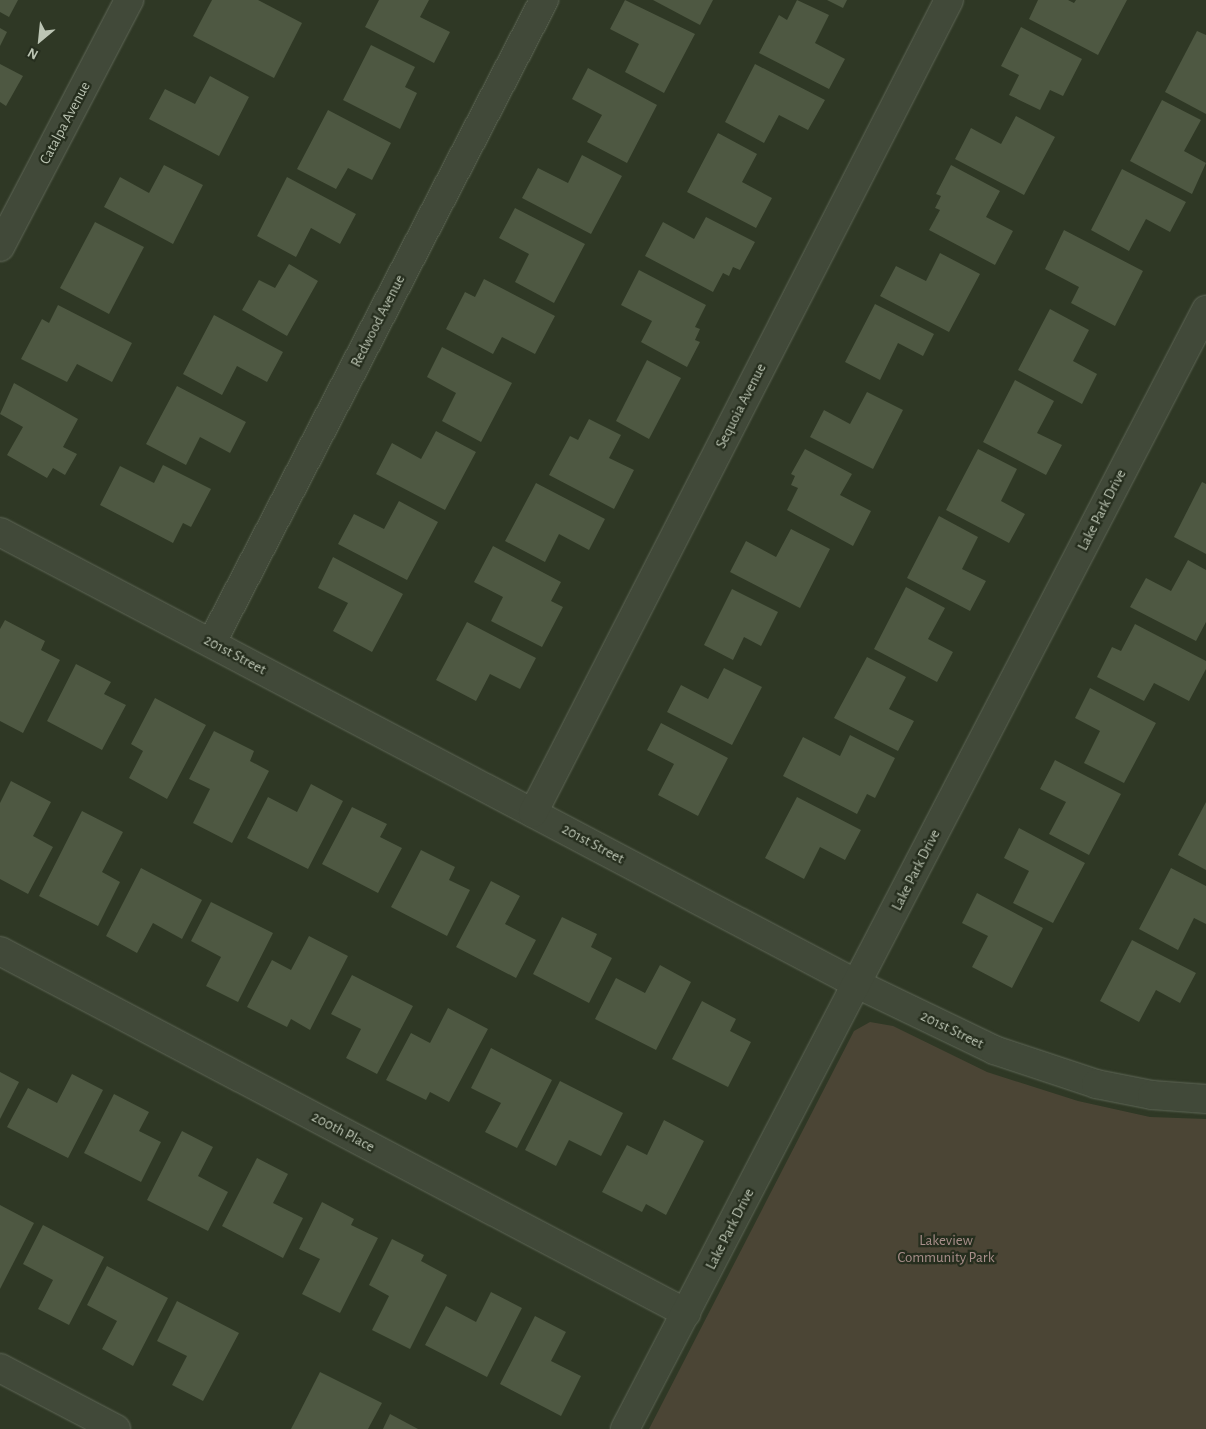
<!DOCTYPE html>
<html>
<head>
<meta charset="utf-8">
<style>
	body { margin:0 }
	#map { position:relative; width:1206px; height:1429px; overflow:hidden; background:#2f3825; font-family:"Alegreya Sans",sans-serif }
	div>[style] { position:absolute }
	.green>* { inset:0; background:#4b4535 }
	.building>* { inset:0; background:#4e5842 }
	.roads { filter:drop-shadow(0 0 1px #5f6757) drop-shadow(0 0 1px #5f6757) }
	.minor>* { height:28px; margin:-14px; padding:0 14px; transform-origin:14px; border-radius:14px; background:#414939 }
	span { translate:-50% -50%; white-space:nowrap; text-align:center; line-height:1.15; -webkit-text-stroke:4.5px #262e1e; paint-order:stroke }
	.street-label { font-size:15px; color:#bcc5b4 }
	.park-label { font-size:15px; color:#a98f8b }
	.north { position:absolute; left:15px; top:15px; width:50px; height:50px; -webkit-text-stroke:4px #262e1e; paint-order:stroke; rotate:208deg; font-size:14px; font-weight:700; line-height:20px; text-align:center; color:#bcc5b4 }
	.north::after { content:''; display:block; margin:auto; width:18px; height:22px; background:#bcc5b4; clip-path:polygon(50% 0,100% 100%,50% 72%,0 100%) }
</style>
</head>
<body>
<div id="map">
	<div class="green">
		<div style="clip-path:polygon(870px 1022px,893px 1026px,987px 1072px,1078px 1101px,1150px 1117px,1206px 1119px,1206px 1429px,649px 1429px,854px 1031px)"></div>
	</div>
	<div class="building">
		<div style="clip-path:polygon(0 0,18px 0,9px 17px,0 12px)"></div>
		<div style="clip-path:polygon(212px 0,258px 0,302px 23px,274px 78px,193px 36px)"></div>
		<div style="clip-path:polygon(379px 0,429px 0,420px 17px,450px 32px,434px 63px,365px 27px)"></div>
		<div style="clip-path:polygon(625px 0,695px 34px,664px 93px,625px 72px,639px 44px,610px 29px)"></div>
		<div style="clip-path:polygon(653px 0,713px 0,700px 25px)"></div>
		<div style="clip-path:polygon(797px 0,829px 15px,815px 43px,845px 59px,829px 89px,759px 53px,779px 15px,787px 20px)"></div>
		<div style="clip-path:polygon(827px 0,847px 0,843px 8px)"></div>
		<div style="clip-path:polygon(1038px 0,1068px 0,1074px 3px,1076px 0,1127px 0,1098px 55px,1029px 19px)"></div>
		<div style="clip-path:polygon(1021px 27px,1082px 59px,1063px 96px,1050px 90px,1040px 110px,1009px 95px,1019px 75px,1001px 66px)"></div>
		<div style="clip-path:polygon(0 28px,7px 32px,0 46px)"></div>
		<div style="clip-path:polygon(1197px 31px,1206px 35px,1206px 114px,1165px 92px)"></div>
		<div style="clip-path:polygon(371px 45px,415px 67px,405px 87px,417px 93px,400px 129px,343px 100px)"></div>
		<div style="clip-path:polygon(0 64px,23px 76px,6px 106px,0 102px)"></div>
		<div style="clip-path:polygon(755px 64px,825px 100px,808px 130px,779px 115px,764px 143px,725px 122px)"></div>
		<div style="clip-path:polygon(588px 68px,657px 105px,627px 163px,587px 142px,602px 115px,572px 99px)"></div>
		<div style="clip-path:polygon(210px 76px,249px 97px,219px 156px,149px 119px,165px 89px,195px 104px)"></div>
		<div style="clip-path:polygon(1162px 100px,1201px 120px,1184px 151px,1206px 163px,1192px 194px,1130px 161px)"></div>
		<div style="clip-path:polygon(328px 110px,391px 143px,372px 180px,348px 168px,336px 189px,297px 169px)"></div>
		<div style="clip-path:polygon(1016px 116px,1055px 137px,1024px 195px,955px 159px,971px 128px,1001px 144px)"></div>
		<div style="clip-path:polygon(718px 133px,757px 154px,742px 182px,772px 198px,756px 228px,687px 192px)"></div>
		<div style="clip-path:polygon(582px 155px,622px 176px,591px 234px,522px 198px,538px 168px,568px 183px)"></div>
		<div style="clip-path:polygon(164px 165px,203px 185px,173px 244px,104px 207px,120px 177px,149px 193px)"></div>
		<div style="clip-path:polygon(951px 165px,1000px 191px,986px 217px,1013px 231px,995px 265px,929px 230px,940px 210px,935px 208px,941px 196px,936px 194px)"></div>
		<div style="clip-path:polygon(1122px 169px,1186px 202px,1170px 232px,1146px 219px,1129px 251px,1091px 230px)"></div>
		<div style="clip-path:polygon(287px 177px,356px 214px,340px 244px,311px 228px,296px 257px,257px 236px)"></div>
		<div style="clip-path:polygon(515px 208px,585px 244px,554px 303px,515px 282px,529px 254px,499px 238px)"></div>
		<div style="clip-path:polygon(706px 217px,755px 242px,740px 270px,733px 267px,729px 276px,723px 273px,713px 292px,645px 256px,663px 222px,694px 239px)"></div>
		<div style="clip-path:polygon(95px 222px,144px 247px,109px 314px,60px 288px)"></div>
		<div style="clip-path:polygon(1064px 230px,1143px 271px,1115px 326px,1071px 303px,1079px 287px,1045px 269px)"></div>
		<div style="clip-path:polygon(940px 253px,980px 274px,949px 332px,880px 296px,896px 266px,926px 281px)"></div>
		<div style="clip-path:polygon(289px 264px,318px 281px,287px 336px,242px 310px,259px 280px,275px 288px)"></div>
		<div style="clip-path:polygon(639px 270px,706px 305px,695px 327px,700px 329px,695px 340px,700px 342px,687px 367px,641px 342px,652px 321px,621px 305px)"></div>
		<div style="clip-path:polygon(484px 279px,555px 316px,535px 354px,502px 337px,493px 354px,446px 329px,465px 292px,475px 297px)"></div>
		<div style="clip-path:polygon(875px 304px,934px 334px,923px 356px,898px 343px,880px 380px,845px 362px)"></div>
		<div style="clip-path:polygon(58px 305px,132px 343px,112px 382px,77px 364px,67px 382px,21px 359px,42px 319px,49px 323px)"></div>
		<div style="clip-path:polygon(1050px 309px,1089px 330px,1073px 361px,1097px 374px,1082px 404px,1018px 370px)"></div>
		<div style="clip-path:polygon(214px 315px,283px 352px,267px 382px,237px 366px,222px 395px,183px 374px)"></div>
		<div style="clip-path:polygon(442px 347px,512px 383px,481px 442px,442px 421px,456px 393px,427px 377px)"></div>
		<div style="clip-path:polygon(647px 360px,681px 378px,649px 439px,616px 421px)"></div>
		<div style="clip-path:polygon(1015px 380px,1054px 401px,1037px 433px,1062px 445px,1046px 475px,983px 442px)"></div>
		<div style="clip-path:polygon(14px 383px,78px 419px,63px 447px,77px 454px,65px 475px,53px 468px,47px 478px,7px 455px,23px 427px,0 414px)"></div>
		<div style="clip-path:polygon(177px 386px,246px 422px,230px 453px,200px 437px,186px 465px,146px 444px)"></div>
		<div style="clip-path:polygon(867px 392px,903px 410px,873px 469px,810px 437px,824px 410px,850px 424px)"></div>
		<div style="clip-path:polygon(589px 419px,621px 435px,609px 458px,634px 470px,614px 509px,549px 475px,570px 436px,578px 440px)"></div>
		<div style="clip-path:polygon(436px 431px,476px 452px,445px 510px,376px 474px,392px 443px,421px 459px)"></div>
		<div style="clip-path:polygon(805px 449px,852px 474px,840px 495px,871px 511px,853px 546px,787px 510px,798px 488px,791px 485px,795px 476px,791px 474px)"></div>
		<div style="clip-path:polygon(978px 449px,1017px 469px,1001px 501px,1025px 514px,1009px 543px,946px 510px)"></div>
		<div style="clip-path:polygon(163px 465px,211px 489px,191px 527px,183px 523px,173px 543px,100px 505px,120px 466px,154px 483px)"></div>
		<div style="clip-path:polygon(1202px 482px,1206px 484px,1206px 554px,1174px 537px)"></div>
		<div style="clip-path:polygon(536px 483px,605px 519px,589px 550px,559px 534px,545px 562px,505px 541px)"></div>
		<div style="clip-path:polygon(399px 501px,438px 522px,407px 580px,338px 544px,354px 514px,384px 529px)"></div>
		<div style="clip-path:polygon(939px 516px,978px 537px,962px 569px,986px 581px,970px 611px,907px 578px)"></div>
		<div style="clip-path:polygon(791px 529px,830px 549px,800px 608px,730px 572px,746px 541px,776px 557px)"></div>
		<div style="clip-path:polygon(493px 546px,561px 582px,551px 601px,563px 607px,542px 647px,491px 621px,503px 597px,474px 582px)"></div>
		<div style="clip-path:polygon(333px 557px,403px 594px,372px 652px,333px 631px,348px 603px,318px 588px)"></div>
		<div style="clip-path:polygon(1188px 560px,1206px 570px,1206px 622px,1196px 641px,1130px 607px,1146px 578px,1171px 591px)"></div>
		<div style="clip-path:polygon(906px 587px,945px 608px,928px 639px,953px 652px,937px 682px,874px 649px)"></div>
		<div style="clip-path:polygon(732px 589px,778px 612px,761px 646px,744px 637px,733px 660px,704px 645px)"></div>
		<div style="clip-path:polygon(5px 620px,45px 641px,41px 650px,60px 660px,23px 733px,0 721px,0 629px)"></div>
		<div style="clip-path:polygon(467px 622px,536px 658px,520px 689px,490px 674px,476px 701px,436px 680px)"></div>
		<div style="clip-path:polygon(1135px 624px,1206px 661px,1206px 669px,1189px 701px,1154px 683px,1144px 701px,1097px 677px,1112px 647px,1121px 651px)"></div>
		<div style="clip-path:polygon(867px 657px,906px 677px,889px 709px,914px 721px,898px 751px,834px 718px)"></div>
		<div style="clip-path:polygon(76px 664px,111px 682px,104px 694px,126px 705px,102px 750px,47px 721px)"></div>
		<div style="clip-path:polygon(724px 668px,762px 687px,732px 745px,667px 712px,681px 685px,708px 699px)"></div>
		<div style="clip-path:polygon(1090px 688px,1156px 723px,1124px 783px,1084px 763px,1100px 731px,1075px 718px)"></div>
		<div style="clip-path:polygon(155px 698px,206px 725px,167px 799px,129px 778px,143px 751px,131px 744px)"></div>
		<div style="clip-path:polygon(661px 723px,728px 758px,698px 816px,658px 795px,674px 764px,647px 750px)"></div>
		<div style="clip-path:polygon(214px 731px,254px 751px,250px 761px,269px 771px,232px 843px,193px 823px,210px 789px,189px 779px)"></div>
		<div style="clip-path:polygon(850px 735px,895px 758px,875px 798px,867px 794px,857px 814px,783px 776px,803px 737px,840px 756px)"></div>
		<div style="clip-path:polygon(1055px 760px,1121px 794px,1089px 855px,1049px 834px,1066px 802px,1040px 789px)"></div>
		<div style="clip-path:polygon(11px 781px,51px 802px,33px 836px,53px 847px,28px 894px,0 879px,0 803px)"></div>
		<div style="clip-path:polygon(311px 784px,343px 801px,308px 869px,247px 838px,268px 797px,297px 812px)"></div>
		<div style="clip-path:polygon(797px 797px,861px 830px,845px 860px,820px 847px,804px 879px,765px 858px)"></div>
		<div style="clip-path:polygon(1206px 802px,1206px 870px,1178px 855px)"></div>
		<div style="clip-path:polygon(352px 807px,387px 824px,380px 837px,402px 848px,378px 893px,322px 864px)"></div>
		<div style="clip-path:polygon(82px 811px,123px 832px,102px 872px,120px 882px,98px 926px,39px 896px)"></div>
		<div style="clip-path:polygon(1019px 828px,1085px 863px,1053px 923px,1013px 903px,1029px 871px,1004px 858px)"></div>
		<div style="clip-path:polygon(421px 850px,455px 867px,449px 880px,470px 890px,447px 936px,391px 907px)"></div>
		<div style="clip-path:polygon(141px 868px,202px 900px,182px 939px,153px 923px,137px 953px,106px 936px)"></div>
		<div style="clip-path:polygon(1171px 868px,1206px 886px,1206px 924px,1194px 918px,1178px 950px,1139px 929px)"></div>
		<div style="clip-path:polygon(491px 881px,520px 896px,505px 924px,536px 940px,516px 978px,456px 947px)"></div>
		<div style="clip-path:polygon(977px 893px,1043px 928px,1012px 988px,972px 967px,988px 936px,962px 923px)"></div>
		<div style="clip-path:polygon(211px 902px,273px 933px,238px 1002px,206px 986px,221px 957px,191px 941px)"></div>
		<div style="clip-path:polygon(562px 917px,597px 934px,591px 947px,612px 958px,589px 1003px,533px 974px)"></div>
		<div style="clip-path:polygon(309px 936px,348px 956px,310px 1030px,291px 1019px,287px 1027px,247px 1007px,272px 960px,291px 970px)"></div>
		<div style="clip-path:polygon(1132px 940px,1196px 973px,1180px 1003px,1156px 990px,1139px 1022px,1100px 1001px)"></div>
		<div style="clip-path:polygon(660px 965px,691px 982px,656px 1050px,595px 1019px,616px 978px,645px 993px)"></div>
		<div style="clip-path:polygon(352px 975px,413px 1006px,377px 1074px,346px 1058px,361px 1029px,331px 1014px)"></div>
		<div style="clip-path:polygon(702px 1001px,736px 1019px,730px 1031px,751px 1042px,728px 1087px,672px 1059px)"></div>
		<div style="clip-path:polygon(448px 1008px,488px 1029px,449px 1102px,430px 1092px,426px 1100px,386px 1080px,411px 1033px,430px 1043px)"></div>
		<div style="clip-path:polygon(491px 1048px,552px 1080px,517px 1148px,485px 1132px,501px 1103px,471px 1088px)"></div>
		<div style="clip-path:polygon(0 1072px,19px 1082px,0 1119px)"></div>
		<div style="clip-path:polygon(72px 1074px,103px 1090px,68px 1158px,7px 1127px,28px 1088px,57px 1103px)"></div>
		<div style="clip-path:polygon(560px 1081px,623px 1113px,601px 1156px,569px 1140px,556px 1166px,525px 1150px)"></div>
		<div style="clip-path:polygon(114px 1094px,149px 1112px,139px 1131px,161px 1142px,141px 1182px,84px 1153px)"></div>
		<div style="clip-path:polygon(664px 1120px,704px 1141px,666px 1215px,646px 1204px,642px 1212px,602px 1192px,627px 1145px,647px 1155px)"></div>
		<div style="clip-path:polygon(182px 1131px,213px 1147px,198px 1176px,228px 1192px,208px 1231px,147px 1200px)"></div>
		<div style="clip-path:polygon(257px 1158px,288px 1174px,273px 1203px,303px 1218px,283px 1258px,222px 1226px)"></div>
		<div style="clip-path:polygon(322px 1202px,354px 1219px,351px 1225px,378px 1238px,340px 1313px,302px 1294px,320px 1259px,299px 1249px)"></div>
		<div style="clip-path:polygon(0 1205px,34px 1223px,0 1289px)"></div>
		<div style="clip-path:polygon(43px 1225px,104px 1257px,69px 1325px,38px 1309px,53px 1280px,23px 1264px)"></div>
		<div style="clip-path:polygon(392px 1239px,424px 1255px,421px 1261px,447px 1275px,410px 1349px,372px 1330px,389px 1296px,369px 1285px)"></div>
		<div style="clip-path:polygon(107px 1266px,168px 1298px,133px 1366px,102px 1349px,117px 1321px,87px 1305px)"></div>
		<div style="clip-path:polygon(491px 1292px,522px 1308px,487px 1377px,425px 1345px,446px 1306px,476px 1322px)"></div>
		<div style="clip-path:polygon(177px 1301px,239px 1333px,203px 1401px,172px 1385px,187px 1356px,157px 1341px)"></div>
		<div style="clip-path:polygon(535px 1316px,566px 1332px,551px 1361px,581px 1376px,561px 1416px,500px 1384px)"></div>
		<div style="clip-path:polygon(320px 1372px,382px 1403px,368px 1429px,291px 1429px)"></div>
		<div style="clip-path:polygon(390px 1414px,418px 1429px,383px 1429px)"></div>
	</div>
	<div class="roads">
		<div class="minor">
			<div style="left:0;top:247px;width:279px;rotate:-62.4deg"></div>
			<div style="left:0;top:532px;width:969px;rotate:27.81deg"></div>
			<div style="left:857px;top:984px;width:152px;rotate:25.7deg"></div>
			<div style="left:994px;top:1050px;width:108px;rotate:18.4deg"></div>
			<div style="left:1096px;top:1084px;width:57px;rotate:11.1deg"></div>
			<div style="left:1152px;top:1095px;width:54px;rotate:4.2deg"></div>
			<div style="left:212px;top:642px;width:723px;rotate:-62.65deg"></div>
			<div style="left:533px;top:813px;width:913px;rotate:-62.9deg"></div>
			<div style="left:0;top:951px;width:776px;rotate:27.82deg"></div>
			<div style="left:0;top:1368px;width:131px;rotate:27.7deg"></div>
			<div style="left:625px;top:1429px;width:1261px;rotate:-62.56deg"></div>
		</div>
	</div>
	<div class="street-label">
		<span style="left:65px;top:123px;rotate:-62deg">Catalpa Avenue</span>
		<span style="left:378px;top:321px;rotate:-63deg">Redwood Avenue</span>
		<span style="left:741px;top:406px;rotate:-63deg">Sequoia Avenue</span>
		<span style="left:1102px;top:510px;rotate:-63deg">Lake Park Drive</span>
		<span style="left:235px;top:655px;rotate:28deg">201st Street</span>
		<span style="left:593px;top:844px;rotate:28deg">201st Street</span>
		<span style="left:916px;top:870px;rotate:-63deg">Lake Park Drive</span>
		<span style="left:952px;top:1030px;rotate:26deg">201st Street</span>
		<span style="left:343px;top:1132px;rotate:28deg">200th Place</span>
		<span style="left:730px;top:1229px;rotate:-63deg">Lake Park Drive</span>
	</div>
	<div class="park-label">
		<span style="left:946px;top:1249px">Lakeview<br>Community Park</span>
	</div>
	<div class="north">N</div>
</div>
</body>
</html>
